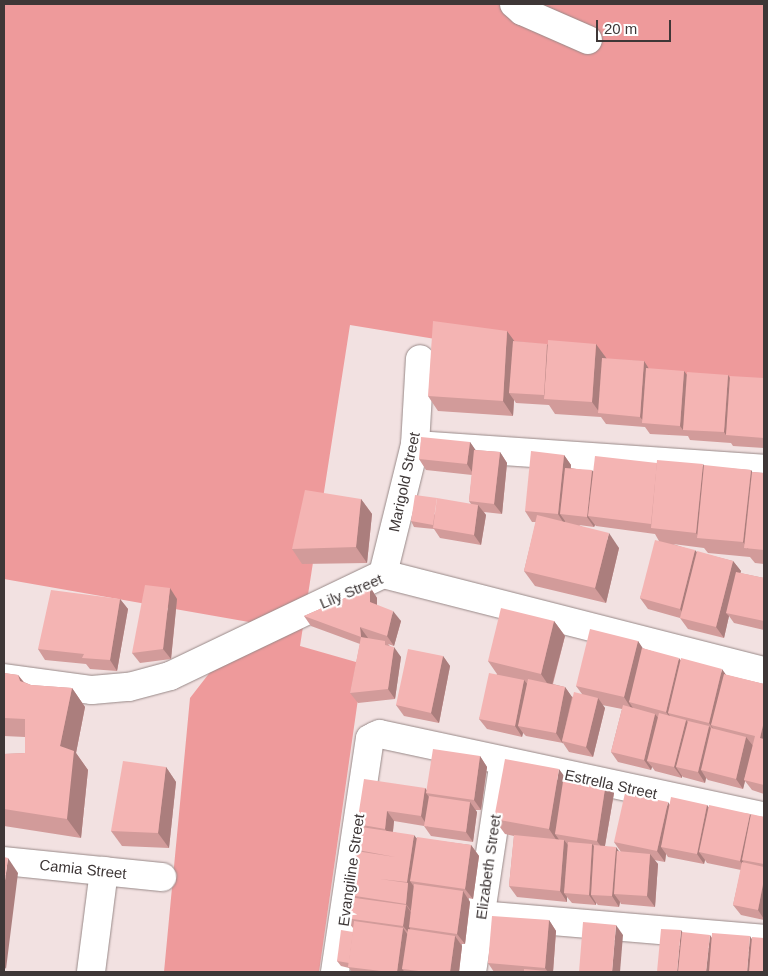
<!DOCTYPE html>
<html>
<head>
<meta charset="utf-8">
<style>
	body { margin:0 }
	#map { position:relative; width:768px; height:976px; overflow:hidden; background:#f2e1e1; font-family:Arial,sans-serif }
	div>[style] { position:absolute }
	.green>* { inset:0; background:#ee9a9b }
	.roads { filter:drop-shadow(0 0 1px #988988) drop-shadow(0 0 1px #988988) }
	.minor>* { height:28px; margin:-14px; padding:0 14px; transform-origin:14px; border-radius:14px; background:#fff }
	.wall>* { inset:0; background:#d29b9a }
	.shaded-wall>* { inset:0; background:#ab7e7d }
	.building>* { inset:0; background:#f4b4b3 }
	span { translate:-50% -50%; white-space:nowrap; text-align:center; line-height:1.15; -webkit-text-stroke:4.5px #fff; paint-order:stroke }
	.street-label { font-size:15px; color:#3e3737 }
	.frame { position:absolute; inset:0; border:5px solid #3e3737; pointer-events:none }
	.scale { position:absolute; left:596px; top:20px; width:75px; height:22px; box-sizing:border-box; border:2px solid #3e3737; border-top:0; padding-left:6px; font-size:15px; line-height:18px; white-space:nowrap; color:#3e3737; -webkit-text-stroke:4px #fff; paint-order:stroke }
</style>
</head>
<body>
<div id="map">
	<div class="green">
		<div style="clip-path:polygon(4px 4px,764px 4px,764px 393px,350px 325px,300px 646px,363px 664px,319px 972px,164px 972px,190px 698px,249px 622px,4px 579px)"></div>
	</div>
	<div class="roads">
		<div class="minor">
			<div style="left:514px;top:4px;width:11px;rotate:41deg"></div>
			<div style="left:522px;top:11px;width:72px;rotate:23.7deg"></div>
			<div style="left:415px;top:445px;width:350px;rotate:3.9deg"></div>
			<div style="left:383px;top:574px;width:133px;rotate:-76.1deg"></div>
			<div style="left:415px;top:445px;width:86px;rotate:-86.7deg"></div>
			<div style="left:4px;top:678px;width:89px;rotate:7.8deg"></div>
			<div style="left:92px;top:690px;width:37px;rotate:-5deg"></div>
			<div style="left:129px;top:687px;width:42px;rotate:-15deg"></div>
			<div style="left:170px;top:676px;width:236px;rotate:-25.6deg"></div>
			<div style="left:383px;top:574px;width:393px;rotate:14.3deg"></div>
			<div style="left:4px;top:861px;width:159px;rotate:5.8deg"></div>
			<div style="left:481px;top:915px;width:284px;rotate:4.8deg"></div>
			<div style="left:91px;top:972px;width:102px;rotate:-82.7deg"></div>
			<div style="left:335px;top:972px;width:236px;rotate:-81.5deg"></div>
			<div style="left:370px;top:739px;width:6px;rotate:-31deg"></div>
			<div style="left:375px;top:736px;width:5px;rotate:-22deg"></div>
			<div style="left:380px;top:734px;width:393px;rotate:12.1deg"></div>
			<div style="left:472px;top:972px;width:213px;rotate:-81.4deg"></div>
		</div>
	</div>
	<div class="wall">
		<div style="clip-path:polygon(515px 341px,548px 345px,607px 359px,644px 361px,649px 369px,687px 375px,728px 375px,730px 378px,764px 378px,764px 448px,733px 446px,731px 443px,690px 440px,688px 436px,650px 434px,645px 427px,606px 424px,601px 417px,555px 414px,549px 405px,516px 403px,514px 400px,513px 416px,438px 411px,428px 396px)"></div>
		<div style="clip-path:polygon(470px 442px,475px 450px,500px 452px,507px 463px,502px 514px,484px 512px,486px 515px,481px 545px,440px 538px,434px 529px,414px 527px,411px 521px,471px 504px,469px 501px,472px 475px,426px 470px,419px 459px)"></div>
		<div style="clip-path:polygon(564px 455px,571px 465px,571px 468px,593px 472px,657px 463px,751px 470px,752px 472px,764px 473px,764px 564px,755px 563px,750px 557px,708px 553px,704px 548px,673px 544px,697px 552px,733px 561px,741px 571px,740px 573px,764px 578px,764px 630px,734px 623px,729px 616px,724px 638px,688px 629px,680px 618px,648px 609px,640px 598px,659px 541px,655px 534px,596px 526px,595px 525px,594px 527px,579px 525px,619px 548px,606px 603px,535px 586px,524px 571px,536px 522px,532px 522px,525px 511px)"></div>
		<div style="clip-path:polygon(361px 499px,372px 514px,367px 563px,302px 564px,292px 549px)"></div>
		<div style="clip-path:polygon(370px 587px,377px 598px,377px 605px,401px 621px,394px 646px,388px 644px,401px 657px,395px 699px,358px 703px,350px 693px,360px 644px,311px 626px,304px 616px)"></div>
		<div style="clip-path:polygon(120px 599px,128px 609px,117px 671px,90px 669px,86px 664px,45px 660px,38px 649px)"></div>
		<div style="clip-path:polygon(177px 599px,171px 659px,140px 663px,132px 653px)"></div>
		<div style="clip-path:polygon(554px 621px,565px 636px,553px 684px,565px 687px,572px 697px,582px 694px,576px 686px,638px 641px,642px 648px,726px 675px,764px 684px,764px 794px,752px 790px,745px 781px,743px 789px,708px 780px,706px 778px,705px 783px,683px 777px,682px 776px,682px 778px,655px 771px,652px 767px,651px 770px,618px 762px,611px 752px,622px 709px,602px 705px,605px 708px,593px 757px,569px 752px,563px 743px,526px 736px,523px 733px,522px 737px,487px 729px,479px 719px,497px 674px,488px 661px)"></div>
		<div style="clip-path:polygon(443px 656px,450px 666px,439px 723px,404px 716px,396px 705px)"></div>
		<div style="clip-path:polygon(4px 673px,18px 675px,24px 682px,31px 685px,72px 688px,85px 707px,76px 753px,88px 770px,81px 838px,4px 826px,4px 754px,25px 753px,25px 737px,4px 736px)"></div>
		<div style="clip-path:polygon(480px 756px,487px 767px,481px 810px,475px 810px,477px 812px,473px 842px,431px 836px,424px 826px,394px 821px,393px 832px,416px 838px,471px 845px,479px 856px,473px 899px,468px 898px,470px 902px,465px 944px,460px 944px,462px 946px,459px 972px,352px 972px,349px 968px,341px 966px,337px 961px,353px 932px,353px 928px,345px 918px,351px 898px,349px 895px,359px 852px,358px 850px,361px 829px,357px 824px,425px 788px,427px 791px)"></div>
		<div style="clip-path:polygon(166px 767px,176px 782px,169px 848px,122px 846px,111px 831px)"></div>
		<div style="clip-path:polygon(564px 776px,614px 793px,605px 846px,619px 852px,621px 852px,614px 842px,670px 805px,707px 805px,709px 808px,750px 814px,751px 815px,764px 817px,764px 920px,741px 915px,733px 905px,741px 870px,707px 863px,705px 860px,704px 864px,668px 857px,666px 854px,665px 862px,654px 860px,658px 864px,655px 907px,621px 904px,620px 902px,619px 907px,598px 905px,596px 903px,596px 905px,572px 903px,567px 897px,567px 902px,517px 897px,509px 886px,514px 836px,505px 834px,494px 819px)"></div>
		<div style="clip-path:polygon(549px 920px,556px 931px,553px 972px,558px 972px,494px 972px,488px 963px)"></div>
	</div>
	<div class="shaded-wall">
		<div style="clip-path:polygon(507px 331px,518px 346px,509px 393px,514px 400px,513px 416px,503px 401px)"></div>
		<div style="clip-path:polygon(547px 344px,554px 354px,546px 399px,544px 395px)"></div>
		<div style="clip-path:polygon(596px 344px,607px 359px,600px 413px,592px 402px)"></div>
		<div style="clip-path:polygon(644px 361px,651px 372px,645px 423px,640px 417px)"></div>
		<div style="clip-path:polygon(684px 371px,692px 381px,683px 430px,680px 426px)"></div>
		<div style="clip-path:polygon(728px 375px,735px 386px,726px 435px,724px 432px)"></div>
		<div style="clip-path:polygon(470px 442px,477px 452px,474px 475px,467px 464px)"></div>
		<div style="clip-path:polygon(500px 452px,507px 463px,502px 514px,494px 504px)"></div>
		<div style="clip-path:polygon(564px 455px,571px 465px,566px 514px,560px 514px,565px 521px,565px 525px,558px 514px)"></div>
		<div style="clip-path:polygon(703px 464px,713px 479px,700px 538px,696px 533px)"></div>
		<div style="clip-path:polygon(592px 470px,599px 481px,588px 516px,595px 525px,594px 527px,587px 517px)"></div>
		<div style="clip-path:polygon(751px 470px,761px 485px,748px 549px,743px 542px)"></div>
		<div style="clip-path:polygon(361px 499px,372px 514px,367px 563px,356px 547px)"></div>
		<div style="clip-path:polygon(478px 505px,486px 515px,481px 545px,474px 535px)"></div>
		<div style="clip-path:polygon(609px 533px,619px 548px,606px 603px,595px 588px)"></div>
		<div style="clip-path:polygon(695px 550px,703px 560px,687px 619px,680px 609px)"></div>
		<div style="clip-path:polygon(733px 561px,741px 571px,730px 613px,726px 613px,729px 616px,724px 638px,716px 627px)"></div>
		<div style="clip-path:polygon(370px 587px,377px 598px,377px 613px,370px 602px)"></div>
		<div style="clip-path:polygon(170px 588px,177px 599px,171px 659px,163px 649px)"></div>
		<div style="clip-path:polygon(120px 599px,128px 609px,117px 671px,110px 660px)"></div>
		<div style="clip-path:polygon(393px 611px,401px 621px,394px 646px,387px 636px)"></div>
		<div style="clip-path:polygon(554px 621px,565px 636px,551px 689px,541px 674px)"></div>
		<div style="clip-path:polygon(360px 627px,368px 638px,369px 647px,361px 637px)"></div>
		<div style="clip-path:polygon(638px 641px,648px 656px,629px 702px,635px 711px,634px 713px,624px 697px)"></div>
		<div style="clip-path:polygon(394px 647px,401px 657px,395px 699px,388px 689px)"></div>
		<div style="clip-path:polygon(443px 656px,450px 666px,439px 723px,431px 713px)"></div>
		<div style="clip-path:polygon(679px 658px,686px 668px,668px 713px,673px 721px,673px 722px,666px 712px)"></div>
		<div style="clip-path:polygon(722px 669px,729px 679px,711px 725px,716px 733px,709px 723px)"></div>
		<div style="clip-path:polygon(18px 675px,32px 694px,20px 681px)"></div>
		<div style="clip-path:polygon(524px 680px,532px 690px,518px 726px,523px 733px,522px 737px,515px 726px)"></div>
		<div style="clip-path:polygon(565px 687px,572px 697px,562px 741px,563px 744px,556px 733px)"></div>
		<div style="clip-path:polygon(72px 688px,85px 707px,76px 753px,88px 770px,81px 838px,67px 819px,60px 746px)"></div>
		<div style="clip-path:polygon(598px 698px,605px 708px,593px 757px,586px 747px)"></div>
		<div style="clip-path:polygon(655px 714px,663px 724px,647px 761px,652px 767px,651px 770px,644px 760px)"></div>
		<div style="clip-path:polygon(686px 720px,693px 730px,676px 767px,682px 776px,682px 778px,674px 767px)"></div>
		<div style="clip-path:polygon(764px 721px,764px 744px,760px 738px)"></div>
		<div style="clip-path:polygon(709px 726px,717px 737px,701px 770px,706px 778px,705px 783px,698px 772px)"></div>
		<div style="clip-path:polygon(746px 737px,754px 747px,744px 780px,745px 781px,743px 789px,736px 779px)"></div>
		<div style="clip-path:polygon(480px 756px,487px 767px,481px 810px,474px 800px)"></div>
		<div style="clip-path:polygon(166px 767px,176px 782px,169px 848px,158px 833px)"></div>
		<div style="clip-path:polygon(559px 769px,570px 784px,555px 834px,560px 841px,559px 844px,549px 829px)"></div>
		<div style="clip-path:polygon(606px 782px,614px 793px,604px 851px,597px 841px)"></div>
		<div style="clip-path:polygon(425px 788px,429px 793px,426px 793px,432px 801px,428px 827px,421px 816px)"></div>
		<div style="clip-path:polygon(470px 802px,477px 812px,473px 842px,466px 832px)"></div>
		<div style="clip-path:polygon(668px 802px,675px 813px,661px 847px,666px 854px,665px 862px,657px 851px)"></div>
		<div style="clip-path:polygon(707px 805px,714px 815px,699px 852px,705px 860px,704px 864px,697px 854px)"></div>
		<div style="clip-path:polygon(387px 811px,394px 821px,392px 839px,385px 829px)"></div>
		<div style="clip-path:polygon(750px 814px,758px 824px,742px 860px,748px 869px,748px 872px,740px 861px)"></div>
		<div style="clip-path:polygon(414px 835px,422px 845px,410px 881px,415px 888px,413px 914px,406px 904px,408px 884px,407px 882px)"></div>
		<div style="clip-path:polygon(564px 840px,572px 850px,564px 893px,567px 897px,567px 902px,560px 891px)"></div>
		<div style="clip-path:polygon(592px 844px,600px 854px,591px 895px,596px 903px,596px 905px,589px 895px)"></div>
		<div style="clip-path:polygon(471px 845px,479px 856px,473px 899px,465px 889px)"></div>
		<div style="clip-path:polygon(616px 847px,623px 857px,614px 894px,620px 902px,619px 907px,612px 896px)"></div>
		<div style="clip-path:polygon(650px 854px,658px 864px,655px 907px,647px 896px)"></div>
		<div style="clip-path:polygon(8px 858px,18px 873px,6px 969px,4px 966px,4px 888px)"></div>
		<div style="clip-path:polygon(764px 879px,764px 906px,763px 906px,764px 908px,764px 919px,758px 910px)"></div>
		<div style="clip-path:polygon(463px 891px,470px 902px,465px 944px,457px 934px)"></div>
		<div style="clip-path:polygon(406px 905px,413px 915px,409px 927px,411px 931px,411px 936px,403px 926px)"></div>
		<div style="clip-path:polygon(549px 920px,556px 931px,553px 972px,548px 972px,545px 968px)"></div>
		<div style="clip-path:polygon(616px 925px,623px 935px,620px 972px,612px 972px)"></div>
		<div style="clip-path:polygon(403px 928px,410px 938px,402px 969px,405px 972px,397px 972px)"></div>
		<div style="clip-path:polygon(681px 930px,688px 940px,685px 972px,677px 972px)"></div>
		<div style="clip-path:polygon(710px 935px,717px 945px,715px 972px,706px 972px)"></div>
		<div style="clip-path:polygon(455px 936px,462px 946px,459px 972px,450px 972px)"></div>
		<div style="clip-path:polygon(750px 936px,757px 947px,755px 972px,747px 972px)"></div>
	</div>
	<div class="building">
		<div style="clip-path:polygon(433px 321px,507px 331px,503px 401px,428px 396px)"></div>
		<div style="clip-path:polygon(548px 340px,596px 344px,592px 402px,544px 399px)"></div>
		<div style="clip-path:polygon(513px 341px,547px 344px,544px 395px,509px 393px)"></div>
		<div style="clip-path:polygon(602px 358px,644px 361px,640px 417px,598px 413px)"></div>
		<div style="clip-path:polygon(646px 368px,684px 371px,680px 426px,642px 423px)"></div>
		<div style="clip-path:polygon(687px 372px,728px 375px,724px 432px,683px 430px)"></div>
		<div style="clip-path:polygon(730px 376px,764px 378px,764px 438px,726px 435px)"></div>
		<div style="clip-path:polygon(421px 437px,470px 442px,467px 464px,419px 459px)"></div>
		<div style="clip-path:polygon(474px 450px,500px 452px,494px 504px,469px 501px)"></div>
		<div style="clip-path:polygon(531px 451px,564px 455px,558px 514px,525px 511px)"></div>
		<div style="clip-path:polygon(595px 456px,657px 463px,651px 524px,588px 516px)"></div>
		<div style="clip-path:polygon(657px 460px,703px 464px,696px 533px,651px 528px)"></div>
		<div style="clip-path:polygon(704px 465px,751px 470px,743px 542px,697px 538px)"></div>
		<div style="clip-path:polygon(565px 468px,592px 470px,587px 517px,560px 514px)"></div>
		<div style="clip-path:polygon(752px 472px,764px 473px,764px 550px,744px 548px)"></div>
		<div style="clip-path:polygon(305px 490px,361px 499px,356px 547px,292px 549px)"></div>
		<div style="clip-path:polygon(415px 495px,437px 498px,433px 525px,411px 521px)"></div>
		<div style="clip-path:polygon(437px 498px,478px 505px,474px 535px,433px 528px)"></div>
		<div style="clip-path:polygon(537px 515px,609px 533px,595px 588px,524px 571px)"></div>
		<div style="clip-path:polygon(655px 540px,695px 550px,680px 609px,640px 598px)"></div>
		<div style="clip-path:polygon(697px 551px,733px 561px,716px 627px,680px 618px)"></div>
		<div style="clip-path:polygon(736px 572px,764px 578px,764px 621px,726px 613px)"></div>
		<div style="clip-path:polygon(145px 585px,170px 588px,163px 649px,132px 653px)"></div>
		<div style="clip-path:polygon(370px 587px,370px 602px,393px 611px,387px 636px,360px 627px,361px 637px,304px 616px)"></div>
		<div style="clip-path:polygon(51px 590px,120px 599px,110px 660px,82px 658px,84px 654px,38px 649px)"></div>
		<div style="clip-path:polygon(501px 608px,554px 621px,541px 674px,488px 661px)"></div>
		<div style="clip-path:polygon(590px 629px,638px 641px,624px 697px,576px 686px)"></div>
		<div style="clip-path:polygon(361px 637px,385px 641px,385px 645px,394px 647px,388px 689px,350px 693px)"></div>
		<div style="clip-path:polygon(642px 648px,679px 658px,666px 712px,629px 702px)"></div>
		<div style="clip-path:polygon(408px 649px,443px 656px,431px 713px,396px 705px)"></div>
		<div style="clip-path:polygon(681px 658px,722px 669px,709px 723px,668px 713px)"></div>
		<div style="clip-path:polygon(4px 673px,18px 675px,20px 681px,31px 685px,72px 688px,60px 746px,74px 751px,67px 819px,4px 809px,4px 754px,25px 753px,25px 719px,4px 718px)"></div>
		<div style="clip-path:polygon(489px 673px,524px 680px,515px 726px,479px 719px)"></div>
		<div style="clip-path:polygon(724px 674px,764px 684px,764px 721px,760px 738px,764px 739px,764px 785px,744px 780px,755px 736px,711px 725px)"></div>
		<div style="clip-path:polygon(528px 679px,565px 687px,556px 733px,518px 726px)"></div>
		<div style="clip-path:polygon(574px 692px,598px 698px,586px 747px,562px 741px)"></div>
		<div style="clip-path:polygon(623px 705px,655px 714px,644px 760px,611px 752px)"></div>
		<div style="clip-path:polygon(659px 713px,686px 720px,674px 767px,647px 761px)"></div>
		<div style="clip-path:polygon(688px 721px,709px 726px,698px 772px,676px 767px)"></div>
		<div style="clip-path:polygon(711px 728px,746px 737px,736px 779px,701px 770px)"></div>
		<div style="clip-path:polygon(433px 749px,480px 756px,474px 800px,426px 793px)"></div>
		<div style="clip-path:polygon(505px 759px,559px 769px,549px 829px,494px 819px)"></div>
		<div style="clip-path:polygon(123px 761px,166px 767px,158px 833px,111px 831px)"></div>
		<div style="clip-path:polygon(564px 775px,606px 782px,597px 841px,555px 834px)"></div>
		<div style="clip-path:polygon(364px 779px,425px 788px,421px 816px,387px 811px,385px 829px,357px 824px)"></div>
		<div style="clip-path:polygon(625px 793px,668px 802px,657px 851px,614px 842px)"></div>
		<div style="clip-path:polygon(429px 796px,470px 802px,466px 832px,424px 826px)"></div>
		<div style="clip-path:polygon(671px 797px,707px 805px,697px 854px,661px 847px)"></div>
		<div style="clip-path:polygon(709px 805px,750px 814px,740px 861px,699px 852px)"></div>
		<div style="clip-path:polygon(751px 814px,764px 817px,764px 864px,742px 860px)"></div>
		<div style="clip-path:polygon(361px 827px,414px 835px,407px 882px,380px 879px,408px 883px,406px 904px,349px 895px,356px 851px,395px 857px,358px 850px)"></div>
		<div style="clip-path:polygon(514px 835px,564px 840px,560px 891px,509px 886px)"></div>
		<div style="clip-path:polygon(417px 837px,471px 845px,465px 889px,410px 881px)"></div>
		<div style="clip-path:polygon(568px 842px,592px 844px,589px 895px,564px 893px)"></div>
		<div style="clip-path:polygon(594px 845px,616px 847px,612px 896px,591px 895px)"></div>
		<div style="clip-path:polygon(617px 851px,650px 854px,647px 896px,614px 894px)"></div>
		<div style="clip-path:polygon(4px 857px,8px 858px,4px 888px)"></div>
		<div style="clip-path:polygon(742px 862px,764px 867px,764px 879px,758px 910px,733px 905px)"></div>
		<div style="clip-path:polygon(414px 884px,463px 891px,457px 934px,409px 927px)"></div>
		<div style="clip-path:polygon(348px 897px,406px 905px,403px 926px,345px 918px)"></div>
		<div style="clip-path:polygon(492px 916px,549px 920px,545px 968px,488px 963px)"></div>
		<div style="clip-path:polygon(354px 921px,403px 928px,397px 972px,389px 972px,348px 967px)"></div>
		<div style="clip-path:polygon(583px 922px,616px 925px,612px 972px,579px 972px)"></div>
		<div style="clip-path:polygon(408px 929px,455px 936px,450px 972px,427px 972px,402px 969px)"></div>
		<div style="clip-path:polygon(661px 929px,681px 930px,677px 972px,657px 972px)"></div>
		<div style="clip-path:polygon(341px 930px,353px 932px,349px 963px,337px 961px)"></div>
		<div style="clip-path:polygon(682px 932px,710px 935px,706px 972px,678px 972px)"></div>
		<div style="clip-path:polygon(712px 933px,750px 936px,747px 972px,709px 972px)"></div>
		<div style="clip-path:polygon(752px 937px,764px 938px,764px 972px,749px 972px)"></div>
		<div style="clip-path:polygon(524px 969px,558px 972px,524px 972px)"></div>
	</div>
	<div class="street-label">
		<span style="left:404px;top:482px;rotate:-78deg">Marigold Street</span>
		<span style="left:351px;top:591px;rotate:-23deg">Lily Street</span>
		<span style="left:611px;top:784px;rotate:12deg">Estrella Street</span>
		<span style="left:488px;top:867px;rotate:-82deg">Elizabeth Street</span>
		<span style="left:83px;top:869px;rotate:6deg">Camia Street</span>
		<span style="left:351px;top:870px;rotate:-82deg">Evangiline Street</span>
	</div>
	<div class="frame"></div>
	<div class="scale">20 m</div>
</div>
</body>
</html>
